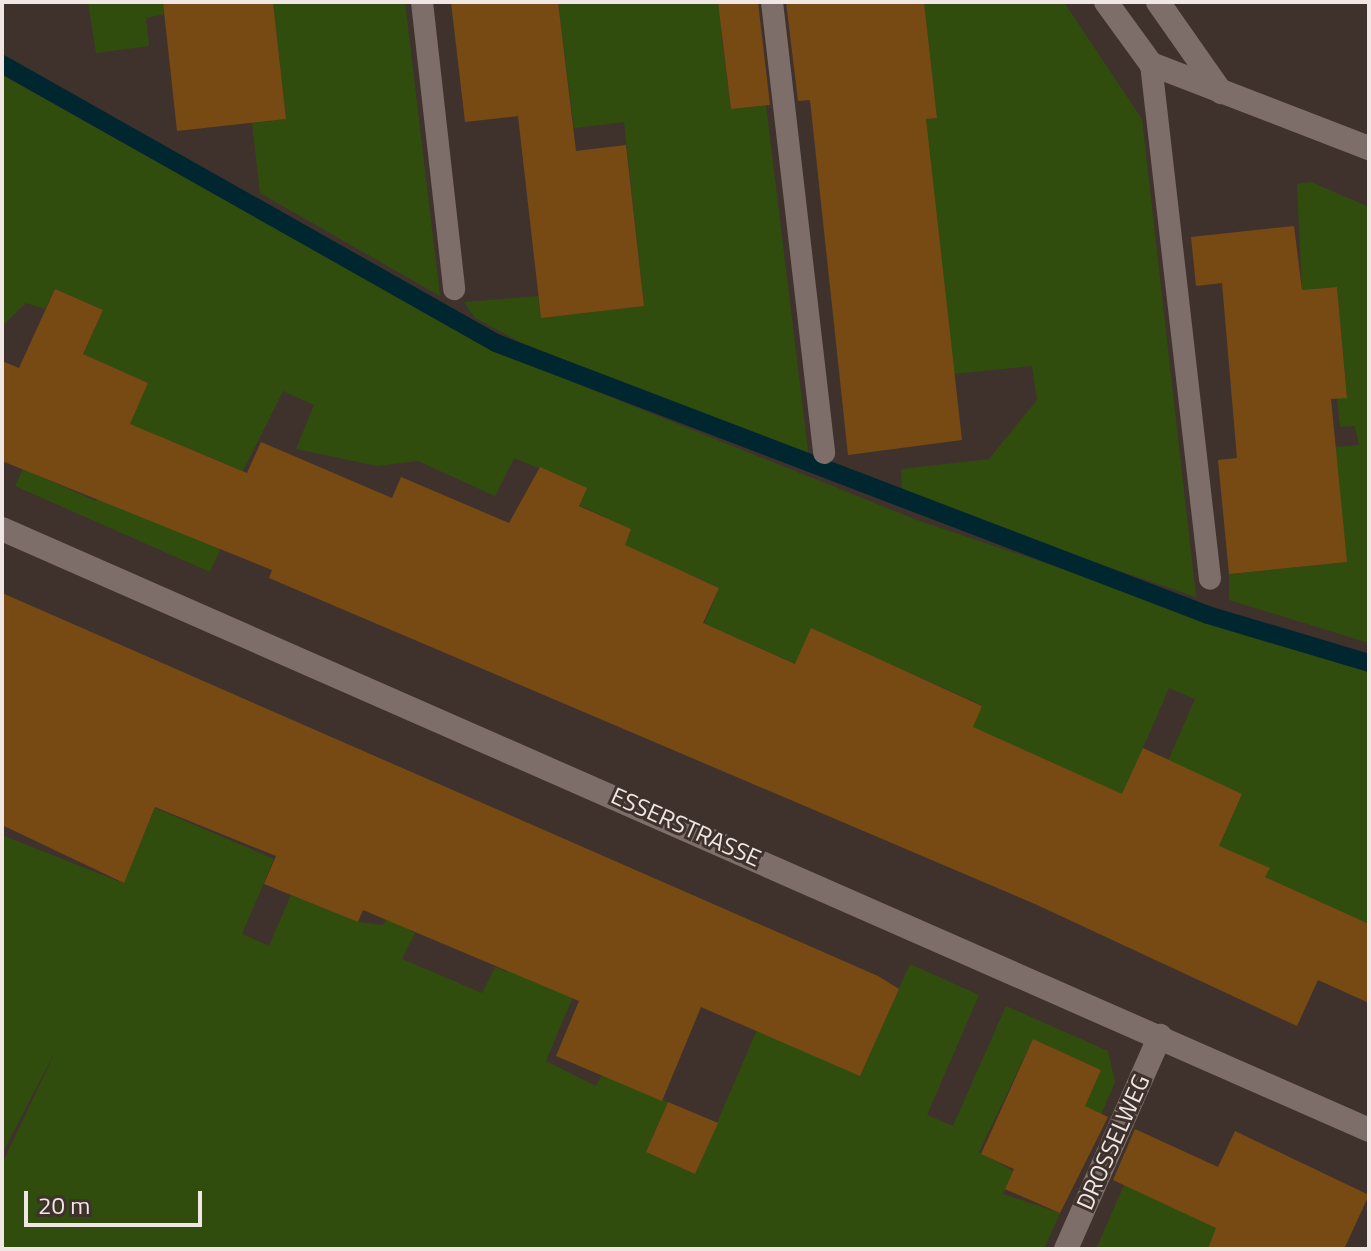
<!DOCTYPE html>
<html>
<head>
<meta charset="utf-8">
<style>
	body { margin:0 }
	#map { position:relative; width:1371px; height:1251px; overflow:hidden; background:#3f322d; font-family:"Titillium Web",sans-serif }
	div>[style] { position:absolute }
	.green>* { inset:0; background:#314d0e }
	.stream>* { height:18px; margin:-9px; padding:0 9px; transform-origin:9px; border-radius:9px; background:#00262f }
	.building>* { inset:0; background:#784a13 }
	.lane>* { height:22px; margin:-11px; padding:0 11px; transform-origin:11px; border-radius:11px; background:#7d6e69 }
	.street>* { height:24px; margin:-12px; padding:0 12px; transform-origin:12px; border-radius:12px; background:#7d6e69 }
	span { translate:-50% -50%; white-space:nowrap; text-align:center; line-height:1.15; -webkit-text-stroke:6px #3f322d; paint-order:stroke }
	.street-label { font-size:24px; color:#f0e7e4 }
	.frame { position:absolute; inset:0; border:4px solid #f0e7e4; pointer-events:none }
	.scale { position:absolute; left:24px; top:1191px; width:178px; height:36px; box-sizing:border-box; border:4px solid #f0e7e4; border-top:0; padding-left:10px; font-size:24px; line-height:28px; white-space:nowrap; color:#f0e7e4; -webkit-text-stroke:6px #3f322d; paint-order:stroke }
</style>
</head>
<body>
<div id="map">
	<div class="green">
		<div style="clip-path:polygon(88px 2px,163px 2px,164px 14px,146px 18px,149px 46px,96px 53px)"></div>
		<div style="clip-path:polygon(273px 2px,405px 2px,440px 296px,260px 193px,252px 123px,286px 119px)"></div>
		<div style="clip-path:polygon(558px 2px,754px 2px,721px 30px,731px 109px,766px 105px,809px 459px,522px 343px,475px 318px,464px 302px,538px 296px,541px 318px,644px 305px,624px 122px,574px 128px)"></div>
		<div style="clip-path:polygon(924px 2px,1064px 2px,1142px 119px,1196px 597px,902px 496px,901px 469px,989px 459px,1037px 400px,1032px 366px,953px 374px,872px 126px,937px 118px)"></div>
		<div style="clip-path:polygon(2px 75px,493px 350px,917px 520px,1369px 672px,1369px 936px,1347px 915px,1265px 877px,1269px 868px,1199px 892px,1242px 794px,1168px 761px,1195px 699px,1169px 688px,1092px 865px,943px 795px,982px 705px,811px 629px,796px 664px,704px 624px,719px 588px,694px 576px,686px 593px,616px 564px,631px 529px,579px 505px,586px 488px,514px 458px,495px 496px,418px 461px,377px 466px,296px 449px,314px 405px,283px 391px,243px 471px,171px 441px,140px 513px,221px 547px,210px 572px,15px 486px,23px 469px,96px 501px,148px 383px,83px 354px,103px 310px,55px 289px,45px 309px,26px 303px,2px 326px)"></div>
		<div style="clip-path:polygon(1311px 182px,1369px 207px,1369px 643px,1229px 600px,1229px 574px,1346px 562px,1335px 447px,1359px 445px,1355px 426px,1340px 427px,1337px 398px,1347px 397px,1337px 287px,1302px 290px,1297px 184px)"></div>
		<div style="clip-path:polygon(155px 808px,274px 859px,242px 934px,269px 946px,291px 895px,358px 922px,383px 925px,388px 916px,415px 933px,402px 959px,482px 993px,495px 967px,507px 972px,518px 948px,582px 975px,546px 1061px,596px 1086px,602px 1075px,668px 1102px,646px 1152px,695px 1174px,766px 1009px,860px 1076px,910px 964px,979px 995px,927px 1115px,953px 1126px,1006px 1006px,1108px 1051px,1115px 1082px,1081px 1162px,1070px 1139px,1101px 1070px,1033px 1039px,979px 1152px,1013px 1171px,1003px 1194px,1060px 1213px,1044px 1249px,2px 1249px,2px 1164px,57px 1048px,2px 1154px,2px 824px,4px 836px,123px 883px)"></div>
		<div style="clip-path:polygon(1124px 1185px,1300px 1249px,1096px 1249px)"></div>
	</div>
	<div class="stream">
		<div style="left:2px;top:64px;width:567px;rotate:29.46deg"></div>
		<div style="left:496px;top:343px;width:762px;rotate:20.91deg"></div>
		<div style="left:1208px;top:615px;width:168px;rotate:16.6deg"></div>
	</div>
	<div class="building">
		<div style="clip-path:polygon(163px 2px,273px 2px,286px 119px,177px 131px)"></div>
		<div style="clip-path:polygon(451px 2px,558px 2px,576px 151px,626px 145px,644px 306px,541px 318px,518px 116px,465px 122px)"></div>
		<div style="clip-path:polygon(718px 2px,758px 2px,770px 105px,731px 109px)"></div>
		<div style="clip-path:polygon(786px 2px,924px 2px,937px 118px,926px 119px,962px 440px,848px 455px,810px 100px,798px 101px)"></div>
		<div style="clip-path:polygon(1294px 226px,1302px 290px,1337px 287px,1347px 398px,1331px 399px,1347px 562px,1229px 574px,1218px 460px,1237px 458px,1222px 283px,1196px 286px,1191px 237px)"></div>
		<div style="clip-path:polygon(55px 289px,103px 310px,83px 354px,148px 383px,130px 424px,247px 473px,261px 442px,392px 498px,401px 477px,509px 523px,540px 467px,587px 488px,579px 506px,631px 529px,625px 545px,719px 588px,703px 623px,795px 664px,811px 628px,982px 706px,973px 727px,1122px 794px,1143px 748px,1242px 794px,1219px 846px,1270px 868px,1265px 877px,1369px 924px,1369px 1003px,1318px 980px,1297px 1026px,1035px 904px,269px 578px,272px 570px,2px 461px,2px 361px,19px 368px)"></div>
		<div style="clip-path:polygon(2px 593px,878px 976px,899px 989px,860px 1076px,701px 1007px,662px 1101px,556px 1056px,579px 1001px,363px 910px,358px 922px,264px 884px,276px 856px,155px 807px,124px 883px,2px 825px)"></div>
		<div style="clip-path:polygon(1033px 1039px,1101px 1070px,1085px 1106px,1108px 1117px,1060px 1213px,1005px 1189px,1014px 1169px,981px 1154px)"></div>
		<div style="clip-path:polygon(668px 1102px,718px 1123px,695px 1174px,646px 1152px)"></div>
		<div style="clip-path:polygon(1135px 1129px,1218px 1167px,1235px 1131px,1369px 1195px,1344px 1249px,1208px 1249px,1216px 1228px,1113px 1180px)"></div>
	</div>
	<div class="lane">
		<div style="left:422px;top:2px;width:289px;rotate:83.6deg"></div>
		<div style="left:772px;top:2px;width:454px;rotate:83.4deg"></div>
		<div style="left:1151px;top:64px;width:518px;rotate:83.46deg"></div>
	</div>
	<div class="street">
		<div style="left:1106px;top:2px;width:77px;rotate:54deg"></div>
		<div style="left:1151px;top:64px;width:234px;rotate:21.1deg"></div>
		<div style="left:1158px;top:2px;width:110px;rotate:55deg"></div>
		<div style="left:2px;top:529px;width:1493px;rotate:23.73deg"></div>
		<div style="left:1066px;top:1249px;width:233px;rotate:-66.2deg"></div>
	</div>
	<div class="street-label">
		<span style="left:686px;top:827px;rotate:24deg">ESSERSTRASSE</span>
		<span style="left:1113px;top:1142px;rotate:-66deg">DROSSELWEG</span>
	</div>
	<div class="frame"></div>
	<div class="scale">20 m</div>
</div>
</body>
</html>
